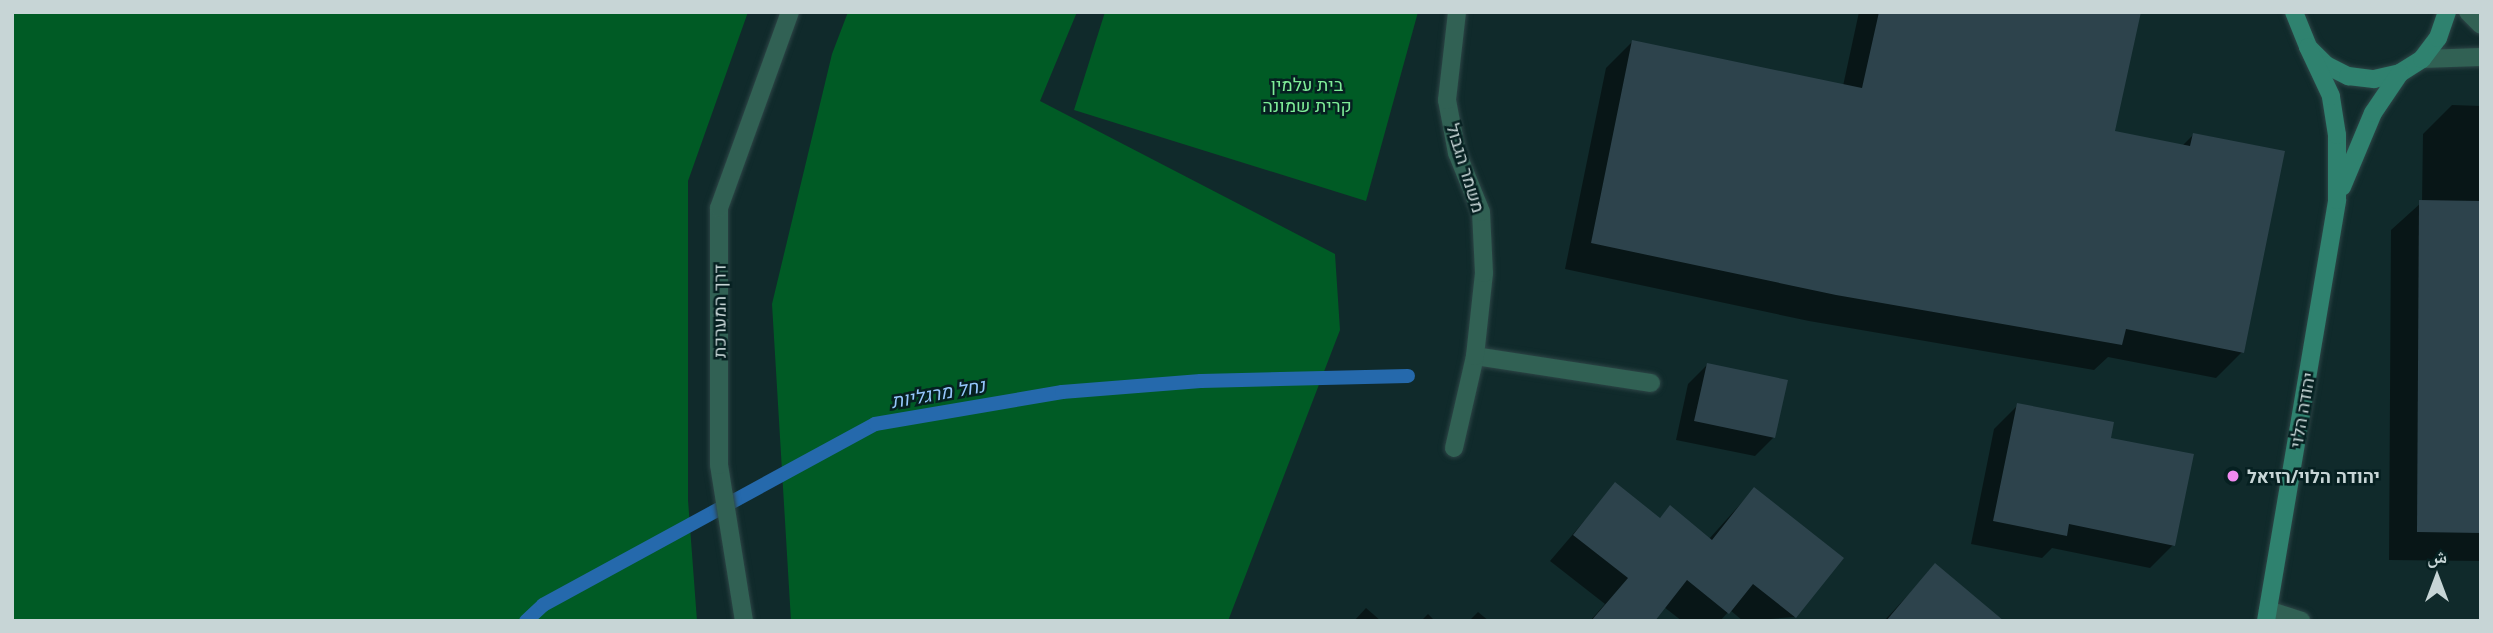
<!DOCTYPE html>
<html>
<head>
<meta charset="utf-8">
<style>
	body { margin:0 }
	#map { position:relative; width:2493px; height:633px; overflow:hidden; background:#102a2b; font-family:"Noto Sans","Noto Naskh Arabic",Heebo,sans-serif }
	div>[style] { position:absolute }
	.green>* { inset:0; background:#005b25 }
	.shadow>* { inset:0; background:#0007 }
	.stream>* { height:14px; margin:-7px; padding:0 7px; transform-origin:7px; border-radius:7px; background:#2569ac }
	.building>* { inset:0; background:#2d434c }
	.roads { filter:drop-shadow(0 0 2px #2d4546) drop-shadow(0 0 2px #2d4546) }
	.lane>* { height:18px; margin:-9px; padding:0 9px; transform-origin:9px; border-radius:9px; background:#316154 }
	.street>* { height:18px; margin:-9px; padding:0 9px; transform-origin:9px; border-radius:9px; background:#316154 }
	.secondary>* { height:18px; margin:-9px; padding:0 9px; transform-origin:9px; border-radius:9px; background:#2f826f }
	.dots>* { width:19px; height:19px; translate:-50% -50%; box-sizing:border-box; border:4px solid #062021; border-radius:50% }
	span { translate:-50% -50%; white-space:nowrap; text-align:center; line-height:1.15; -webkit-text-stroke:5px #062021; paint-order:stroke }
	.park-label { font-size:18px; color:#7fed98 }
	.street-label { font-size:18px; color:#c7d5d6 }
	.poi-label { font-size:18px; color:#c7d5d6; font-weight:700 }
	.left { translate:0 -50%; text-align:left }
	.water-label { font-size:19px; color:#95c7fd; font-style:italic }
	.frame { position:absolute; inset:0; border:14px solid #c7d5d6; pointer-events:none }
	.north { position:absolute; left:2402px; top:542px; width:70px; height:70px; -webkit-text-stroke:5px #062021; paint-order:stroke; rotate:0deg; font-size:19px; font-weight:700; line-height:28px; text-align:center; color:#c7d5d6 }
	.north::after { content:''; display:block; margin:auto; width:24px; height:32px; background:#c7d5d6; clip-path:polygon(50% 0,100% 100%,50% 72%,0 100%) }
</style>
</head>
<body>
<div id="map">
	<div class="green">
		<div style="clip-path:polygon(12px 12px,748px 12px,688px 181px,688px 500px,697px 621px,12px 621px)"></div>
		<div style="clip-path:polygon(848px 12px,1077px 12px,1040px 101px,1335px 254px,1340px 330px,1228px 621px,791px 621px,772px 304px,832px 54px)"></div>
		<div style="clip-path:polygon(1105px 12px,1418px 12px,1366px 201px,1074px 110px)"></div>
	</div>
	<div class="shadow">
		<div style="clip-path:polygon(1859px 12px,2139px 12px,2113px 132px,2182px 146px,2193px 135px,2242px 352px,2216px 378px,2108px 357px,2094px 370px,1809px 321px,1565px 269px,1606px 68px,1632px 42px,1843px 86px)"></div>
		<div style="clip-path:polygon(2452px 105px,2481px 106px,2481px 561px,2389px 560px,2391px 230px,2422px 202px,2423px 134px)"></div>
		<div style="clip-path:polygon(1707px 365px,1774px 437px,1755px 456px,1676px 440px,1688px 384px)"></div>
		<div style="clip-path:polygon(2018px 405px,2109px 439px,2173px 545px,2150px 568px,2052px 548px,2042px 558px,1971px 544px,1994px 429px)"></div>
		<div style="clip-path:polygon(1615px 485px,1659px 519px,1670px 508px,1709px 539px,1754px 489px,1795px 617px,1743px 621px,1730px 610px,1720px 621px,1682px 621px,1664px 607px,1653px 621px,1590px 621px,1605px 604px,1550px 561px)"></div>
		<div style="clip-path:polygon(1936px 565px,2002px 621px,1884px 621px)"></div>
		<div style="clip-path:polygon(1366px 608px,1381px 621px,1354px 621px)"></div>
		<div style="clip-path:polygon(1478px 612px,1489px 621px,1469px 621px)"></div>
		<div style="clip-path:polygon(1428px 614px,1435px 621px,1421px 621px)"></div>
	</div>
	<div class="stream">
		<div style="left:526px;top:621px;width:23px;rotate:-43deg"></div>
		<div style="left:543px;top:605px;width:378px;rotate:-28.6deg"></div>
		<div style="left:875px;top:424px;width:190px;rotate:-9.7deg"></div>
		<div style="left:1062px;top:392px;width:139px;rotate:-4.5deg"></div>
		<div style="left:1201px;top:381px;width:207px;rotate:-1.4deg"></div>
	</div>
	<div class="building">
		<div style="clip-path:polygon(1879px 12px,2141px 12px,2115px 131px,2190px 146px,2193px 133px,2285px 151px,2244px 353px,2126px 329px,2122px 345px,1836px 295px,1591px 243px,1632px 40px,1862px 88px)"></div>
		<div style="clip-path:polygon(2419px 200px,2481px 201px,2481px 533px,2417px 532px)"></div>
		<div style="clip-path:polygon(1707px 363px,1788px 380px,1775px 438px,1694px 421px)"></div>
		<div style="clip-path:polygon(2017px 403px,2114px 422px,2111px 438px,2194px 454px,2175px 546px,2069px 524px,2067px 536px,1993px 521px)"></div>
		<div style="clip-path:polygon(1615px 482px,1660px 518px,1670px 505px,1712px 540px,1754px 487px,1844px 558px,1796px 618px,1753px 584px,1729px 614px,1687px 580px,1655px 621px,1591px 621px,1628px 578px,1573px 535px)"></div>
		<div style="clip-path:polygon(1935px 563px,2004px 621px,1886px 621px)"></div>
	</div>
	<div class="roads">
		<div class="lane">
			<div style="left:1475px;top:356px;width:178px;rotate:8.7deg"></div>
			<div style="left:2268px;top:610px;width:35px;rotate:18deg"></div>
		</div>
		<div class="street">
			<div style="left:2468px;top:12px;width:18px;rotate:45deg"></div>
			<div style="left:2422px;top:59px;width:59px;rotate:-1.9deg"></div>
			<div style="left:1454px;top:448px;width:94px;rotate:-77.1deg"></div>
			<div style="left:1475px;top:356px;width:83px;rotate:-83.8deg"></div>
			<div style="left:1484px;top:273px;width:61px;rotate:-92.8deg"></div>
			<div style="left:1481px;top:212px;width:64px;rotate:-112.1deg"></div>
			<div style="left:1457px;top:153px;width:54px;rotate:-100.7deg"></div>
			<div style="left:1447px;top:100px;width:89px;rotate:-83.5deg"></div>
			<div style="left:744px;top:621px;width:158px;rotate:-99.1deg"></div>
			<div style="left:719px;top:465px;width:257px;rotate:-90deg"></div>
			<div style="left:719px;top:208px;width:208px;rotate:-70.1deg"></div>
		</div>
		<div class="secondary">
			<div style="left:2294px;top:12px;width:38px;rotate:68deg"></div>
			<div style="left:2308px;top:47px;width:25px;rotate:45deg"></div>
			<div style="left:2326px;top:65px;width:25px;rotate:27deg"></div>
			<div style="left:2348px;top:76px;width:26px;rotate:7deg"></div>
			<div style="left:2374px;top:79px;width:27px;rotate:-13deg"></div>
			<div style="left:2400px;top:73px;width:26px;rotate:-32deg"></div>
			<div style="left:2422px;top:59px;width:26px;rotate:-53deg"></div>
			<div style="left:2438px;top:38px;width:28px;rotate:-71deg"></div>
			<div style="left:2342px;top:187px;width:80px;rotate:-67.3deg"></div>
			<div style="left:2373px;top:113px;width:48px;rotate:-56deg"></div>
			<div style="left:2266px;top:621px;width:427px;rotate:-80.4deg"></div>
			<div style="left:2337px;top:200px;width:65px;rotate:-90deg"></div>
			<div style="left:2337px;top:135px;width:39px;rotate:-99deg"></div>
			<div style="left:2331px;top:96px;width:54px;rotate:-115.1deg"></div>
		</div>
	</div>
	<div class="dots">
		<div style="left:2233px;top:476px;background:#f38af1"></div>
	</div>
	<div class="park-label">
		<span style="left:1307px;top:95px">בית עלמין<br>קרית שמונה</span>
	</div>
	<div class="street-label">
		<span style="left:1466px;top:168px;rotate:73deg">משמר הגבול</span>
		<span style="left:719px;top:311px;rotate:-90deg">דרך המערכת</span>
		<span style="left:2302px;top:410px;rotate:-80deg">יהודה הלוי</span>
	</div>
	<div class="poi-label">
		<span class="left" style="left:2247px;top:476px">יהודה הלוי/רזיאל</span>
	</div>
	<div class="water-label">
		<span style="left:938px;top:394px;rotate:-10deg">נחל מרגליות</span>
	</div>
	<div class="frame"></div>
	<div class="north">ش</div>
</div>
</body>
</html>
